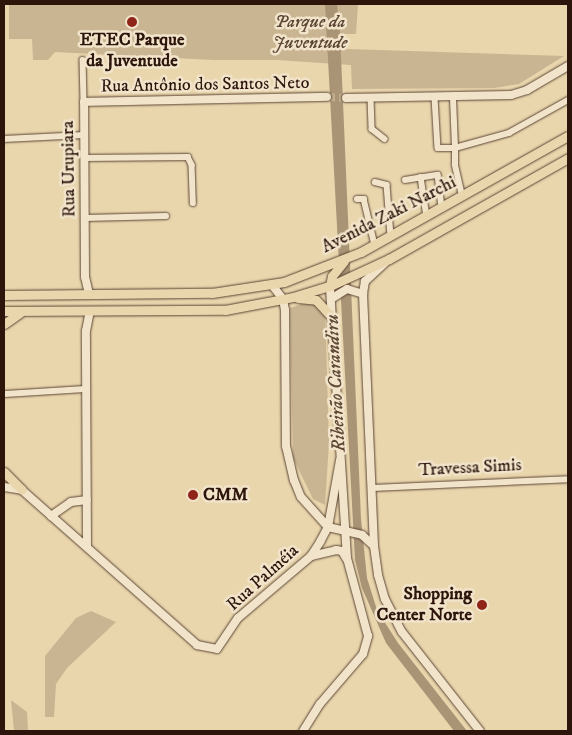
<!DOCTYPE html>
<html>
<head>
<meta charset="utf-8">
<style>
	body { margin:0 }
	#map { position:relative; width:572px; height:735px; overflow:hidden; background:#e9d6ad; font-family:"IM FELL DW Pica",serif }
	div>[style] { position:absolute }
	.green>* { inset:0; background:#c9b592 }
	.water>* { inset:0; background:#a99476 }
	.secondary-tunnel>* { height:8px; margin-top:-4px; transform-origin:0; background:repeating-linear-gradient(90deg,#c3af8d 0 8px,transparent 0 12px) }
	.roads { filter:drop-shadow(0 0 1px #5c4534) drop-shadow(0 0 1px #5c4534) }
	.street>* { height:5.5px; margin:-2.75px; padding:0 2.75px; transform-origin:2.75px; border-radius:2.75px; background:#f1e4ca }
	.secondary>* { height:8px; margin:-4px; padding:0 4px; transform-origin:4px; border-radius:4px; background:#f1e4ca }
	.primary>* { height:9px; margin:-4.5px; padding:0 4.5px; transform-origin:4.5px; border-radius:4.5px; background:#e9d6ad }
	.dots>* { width:14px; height:14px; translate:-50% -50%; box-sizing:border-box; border:2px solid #f1e4ca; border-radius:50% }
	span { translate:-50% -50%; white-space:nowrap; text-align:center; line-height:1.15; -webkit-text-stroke:5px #f1e4ca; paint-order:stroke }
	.park-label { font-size:18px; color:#5c4534; font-style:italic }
	.poi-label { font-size:18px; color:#2d150c; font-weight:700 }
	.left { translate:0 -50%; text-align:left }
	.right { translate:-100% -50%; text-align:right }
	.street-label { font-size:18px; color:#2d150c }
	.water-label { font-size:19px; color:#5f4836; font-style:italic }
	.frame { position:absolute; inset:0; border:5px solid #2d150c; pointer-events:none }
</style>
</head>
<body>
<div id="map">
	<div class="green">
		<div style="clip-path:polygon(9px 4px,358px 4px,356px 34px,340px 34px,340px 45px,348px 49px,564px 56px,519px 84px,494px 88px,352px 89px,351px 65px,277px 60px,213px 60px,55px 52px,48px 60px,33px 60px,32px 39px,9px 39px)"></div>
		<div style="clip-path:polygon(308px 302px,325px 308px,329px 443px,325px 505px,313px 499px,293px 458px,290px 308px)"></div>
		<div style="clip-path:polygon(91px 611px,116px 622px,67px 668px,56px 684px,54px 717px,45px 717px,45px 656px,76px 618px)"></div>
		<div style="clip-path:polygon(11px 700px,27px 712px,28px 731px,14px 731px)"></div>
	</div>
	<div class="water">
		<div style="clip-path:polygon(325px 4px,337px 4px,340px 33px,361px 519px,367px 578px,377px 610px,398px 643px,467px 731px,454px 731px,386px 643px,362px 588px,355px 560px)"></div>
	</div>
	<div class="secondary-tunnel">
		<div style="left:327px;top:97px;width:19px;rotate:3deg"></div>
	</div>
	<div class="roads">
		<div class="street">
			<div style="left:83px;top:60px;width:42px;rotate:88.6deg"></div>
			<div style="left:371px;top:98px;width:31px;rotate:88deg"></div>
			<div style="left:372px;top:129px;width:16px;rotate:38deg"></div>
			<div style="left:435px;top:98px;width:50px;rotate:86.6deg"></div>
			<div style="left:438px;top:148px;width:17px"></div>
			<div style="left:455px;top:148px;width:50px;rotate:-92.3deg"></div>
			<div style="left:4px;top:139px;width:80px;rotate:-2.9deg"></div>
			<div style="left:84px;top:158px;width:104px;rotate:-0.6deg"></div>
			<div style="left:188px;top:157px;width:9px;rotate:63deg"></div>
			<div style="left:192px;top:165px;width:38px;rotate:88deg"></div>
			<div style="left:421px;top:177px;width:40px;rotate:81.5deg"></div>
			<div style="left:405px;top:180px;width:33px;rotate:-9deg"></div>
			<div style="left:438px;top:175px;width:33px;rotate:83deg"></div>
			<div style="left:375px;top:182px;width:12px;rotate:14deg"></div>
			<div style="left:387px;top:185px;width:51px;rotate:85.5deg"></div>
			<div style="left:462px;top:196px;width:32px;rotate:-103deg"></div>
			<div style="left:455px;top:165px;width:17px;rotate:-90deg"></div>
			<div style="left:455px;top:148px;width:56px;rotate:-15.5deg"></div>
			<div style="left:509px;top:133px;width:68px;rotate:-29.2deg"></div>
			<div style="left:357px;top:199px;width:7px"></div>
			<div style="left:364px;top:199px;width:47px;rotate:76.6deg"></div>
			<div style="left:85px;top:218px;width:81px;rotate:-1.4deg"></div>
			<div style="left:4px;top:394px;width:82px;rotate:-3.5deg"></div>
			<div style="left:373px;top:488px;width:195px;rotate:-2.6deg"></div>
		</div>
		<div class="secondary">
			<div style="left:346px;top:98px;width:165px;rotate:-1deg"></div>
			<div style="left:511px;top:95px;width:17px;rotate:-17deg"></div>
			<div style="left:527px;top:90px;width:48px;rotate:-30.3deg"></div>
			<div style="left:389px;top:259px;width:33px;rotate:137deg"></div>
			<div style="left:365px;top:281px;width:13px;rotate:99deg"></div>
			<div style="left:363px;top:294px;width:252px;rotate:87.5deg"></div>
			<div style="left:374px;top:546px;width:29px;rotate:82deg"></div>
			<div style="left:378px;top:575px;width:25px;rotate:74deg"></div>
			<div style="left:385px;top:599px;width:37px;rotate:63deg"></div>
			<div style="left:402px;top:632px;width:126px;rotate:51.8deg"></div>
			<div style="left:272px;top:285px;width:18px;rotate:52deg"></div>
			<div style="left:283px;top:299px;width:11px;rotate:80deg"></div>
			<div style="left:285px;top:310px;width:136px;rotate:89.6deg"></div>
			<div style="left:286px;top:446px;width:35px;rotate:77deg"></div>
			<div style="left:294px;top:480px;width:18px;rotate:68deg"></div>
			<div style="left:301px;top:497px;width:40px;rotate:48deg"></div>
			<div style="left:328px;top:527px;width:35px;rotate:13deg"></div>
			<div style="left:362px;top:535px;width:16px;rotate:43deg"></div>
			<div style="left:89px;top:294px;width:17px;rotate:-103deg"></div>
			<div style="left:85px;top:277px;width:175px;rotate:-90.3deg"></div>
			<div style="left:84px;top:102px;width:243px;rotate:-1.2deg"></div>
			<div style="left:331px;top:299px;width:19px;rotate:-32deg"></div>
			<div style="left:347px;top:289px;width:17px;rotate:17deg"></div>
			<div style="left:4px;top:487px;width:18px;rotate:9deg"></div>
			<div style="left:22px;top:490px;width:234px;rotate:41.5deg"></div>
			<div style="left:197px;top:645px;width:20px;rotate:11deg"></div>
			<div style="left:217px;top:649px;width:37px;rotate:-56deg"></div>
			<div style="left:238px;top:618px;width:96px;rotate:-40.3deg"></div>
			<div style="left:311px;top:556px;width:17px;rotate:-57deg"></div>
			<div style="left:320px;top:542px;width:17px;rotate:-62deg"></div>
			<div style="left:328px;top:527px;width:68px;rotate:-79.8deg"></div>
			<div style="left:51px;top:516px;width:24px;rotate:-35deg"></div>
			<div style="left:71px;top:502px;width:16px;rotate:-7deg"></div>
			<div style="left:87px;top:546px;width:215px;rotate:-90.3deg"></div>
			<div style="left:86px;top:331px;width:20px;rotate:-79deg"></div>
			<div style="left:311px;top:556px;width:26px;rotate:-13deg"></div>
			<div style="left:336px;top:550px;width:6px;rotate:9deg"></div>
			<div style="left:342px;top:551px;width:8px;rotate:60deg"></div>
			<div style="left:303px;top:731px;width:32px;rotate:-58deg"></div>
			<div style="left:320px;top:704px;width:66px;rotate:-49.3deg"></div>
			<div style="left:363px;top:654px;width:19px;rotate:-74deg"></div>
			<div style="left:368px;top:636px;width:81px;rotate:-105.1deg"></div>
			<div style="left:347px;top:558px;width:273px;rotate:-93.6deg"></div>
		</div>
		<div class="primary">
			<div style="left:330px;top:286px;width:10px;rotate:-79deg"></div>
			<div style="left:332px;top:276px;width:19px;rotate:-51deg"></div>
			<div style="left:4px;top:295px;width:208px;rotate:-0.6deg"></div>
			<div style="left:212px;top:293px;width:73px;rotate:-8.7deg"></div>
			<div style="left:284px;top:282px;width:83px;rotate:-21.3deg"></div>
			<div style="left:361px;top:252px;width:237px;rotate:-29.3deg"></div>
			<div style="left:298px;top:298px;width:18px;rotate:6deg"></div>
			<div style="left:316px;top:300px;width:23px;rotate:47deg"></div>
			<div style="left:4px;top:311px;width:221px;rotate:-0.3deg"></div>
			<div style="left:225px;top:310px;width:69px;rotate:-10.8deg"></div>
			<div style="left:293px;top:297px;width:39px;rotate:-17deg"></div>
			<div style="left:330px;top:286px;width:65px;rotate:-24.6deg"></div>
			<div style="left:389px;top:259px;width:206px;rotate:-29.4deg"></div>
			<div style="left:4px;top:324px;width:19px;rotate:-35deg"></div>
			<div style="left:4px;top:472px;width:25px;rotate:45deg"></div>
		</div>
	</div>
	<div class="dots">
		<div style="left:132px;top:22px;background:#8f2418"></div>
		<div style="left:193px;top:495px;background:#8f2418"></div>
		<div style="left:482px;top:605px;background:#8f2418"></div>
	</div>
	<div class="park-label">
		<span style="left:310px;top:33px">Parque da<br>Juventude</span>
	</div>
	<div class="poi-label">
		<span style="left:132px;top:51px">ETEC Parque<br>da Juventude</span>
		<span class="left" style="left:203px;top:495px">CMM</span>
		<span class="right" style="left:472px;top:605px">Shopping<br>Center Norte</span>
	</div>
	<div class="street-label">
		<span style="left:205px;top:85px;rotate:-1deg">Rua Antônio dos Santos Neto</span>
		<span style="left:69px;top:169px;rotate:-91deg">Rua Urupiara</span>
		<span style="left:389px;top:215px;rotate:-27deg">Avenida Zaki Narchi</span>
		<span style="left:470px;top:468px;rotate:-3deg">Travessa Simis</span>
		<span style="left:263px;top:578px;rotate:-42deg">Rua Palméia</span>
	</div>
	<div class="water-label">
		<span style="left:336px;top:383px;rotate:-93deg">Ribeirão Carandiru</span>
	</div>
	<div class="frame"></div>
</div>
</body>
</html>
